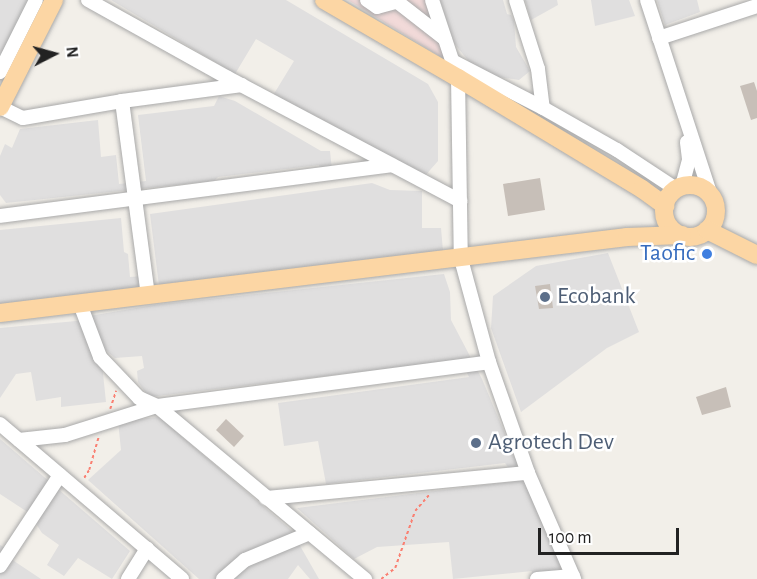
<!DOCTYPE html>
<html>
<head>
<meta charset="utf-8">
<style>
	body { margin:0 }
	#map { position:relative; width:757px; height:579px; overflow:hidden; background:#f2efe9; font-family:"Alegreya Sans",sans-serif }
	div>[style] { position:absolute }
	.residential>* { inset:0; background:#e0dfdf }
	.commercial>* { inset:0; background:#f2dad9 }
	.building>* { inset:0; background:#c7bfb8 }
	.path>* { height:1.5px; margin-top:-0.75px; transform-origin:0; background:repeating-linear-gradient(90deg,#fa8072 0 3px,transparent 0 6px) }
	.roads { filter:drop-shadow(0 0 2px #a9a9a9) drop-shadow(0 0 2px #a9a9a9) }
	.minor>* { height:14px; margin:-7px; padding:0 7px; transform-origin:7px; border-radius:7px; background:#fff }
	.major>* { height:18px; margin:-9px; padding:0 9px; transform-origin:9px; border-radius:9px; background:#fcd6a4 }
	.major>.ring { margin:-9px; padding:0; box-sizing:content-box; background:none; border:18px solid #fcd6a4; border-radius:50% }
	.dots>* { width:16px; height:16px; translate:-50% -50%; box-sizing:border-box; border:3px solid #fff; border-radius:50% }
	span { translate:-50% -50%; white-space:nowrap; text-align:center; line-height:1.15; -webkit-text-stroke:5px #fff; paint-order:stroke }
	.shop-label { font-size:24px; color:#366cbe }
	.right { translate:-100% -50%; text-align:right }
	.service-label { font-size:24px; color:#4e5e75 }
	.left { translate:0 -50%; text-align:left }
	.north { position:absolute; left:24px; top:24px; width:60px; height:60px; -webkit-text-stroke:4px #fff; paint-order:stroke; rotate:84deg; font-size:16px; font-weight:700; line-height:24px; text-align:center; color:#222 }
	.north::after { content:''; display:block; margin:auto; width:21px; height:27px; background:#222; clip-path:polygon(50% 0,100% 100%,50% 72%,0 100%) }
	.scale { position:absolute; left:538px; top:528px; width:141px; height:27px; box-sizing:border-box; border:3px solid #222; border-top:0; padding-left:8px; font-size:18px; line-height:21px; white-space:nowrap; color:#222; -webkit-text-stroke:4px #fff; paint-order:stroke }
</style>
</head>
<body>
<div id="map">
	<div class="residential">
		<div style="clip-path:polygon(0 0,30px 0,0 64px)"></div>
		<div style="clip-path:polygon(111px 0,286px 0,428px 84px,438px 102px,438px 161px,423px 178px,272px 97px,294px 61px,256px 39px,235px 74px)"></div>
		<div style="clip-path:polygon(440px 0,503px 0,507px 14px,511px 15px,514px 21px,516px 47px,530px 71px,519px 80px,479px 74px,454px 43px)"></div>
		<div style="clip-path:polygon(525px 0,557px 0,558px 5px,531px 20px)"></div>
		<div style="clip-path:polygon(591px 0,629px 0,635px 16px,595px 26px)"></div>
		<div style="clip-path:polygon(657px 0,697px 0,700px 12px,665px 25px)"></div>
		<div style="clip-path:polygon(219px 96px,235px 101px,321px 151px,330px 151px,332px 170px,320px 171px,319px 165px,218px 177px,214px 181px,6px 203px,0 195px,0 156px,5px 144px,12px 148px,20px 129px,98px 120px,101px 157px,116px 155px,119px 184px,146px 181px,138px 115px,214px 106px)"></div>
		<div style="clip-path:polygon(372px 183px,390px 190px,422px 191px,422px 228px,441px 228px,443px 251px,159px 286px,150px 214px)"></div>
		<div style="clip-path:polygon(121px 218px,124px 252px,128px 254px,130px 277px,142px 276px,143px 288px,0 305px,0 230px)"></div>
		<div style="clip-path:polygon(608px 253px,639px 332px,607px 348px,521px 412px,491px 328px,493px 296px,536px 266px)"></div>
		<div style="clip-path:polygon(444px 274px,450px 292px,451px 320px,482px 379px,566px 579px,533px 579px,532px 571px,453px 579px,449px 542px,377px 547px,354px 559px,297px 508px,517px 481px,505px 463px,326px 484px,318px 441px,284px 446px,278px 403px,469px 377px,461px 360px,149px 397px,138px 382px,137px 371px,144px 368px,142px 356px,115px 358px,100px 345px,106px 402px,61px 407px,61px 397px,36px 401px,31px 372px,16px 374px,0 398px,0 328px,87px 320px,89px 316px,154px 305px)"></div>
		<div style="clip-path:polygon(159px 417px,291px 530px,319px 579px,310px 579px,298px 565px,288px 579px,199px 579px,88px 480px,121px 450px,118px 421px)"></div>
		<div style="clip-path:polygon(0 439px,130px 551px,112px 579px,78px 558px,64px 576px,47px 565px,59px 545px,42px 533px,29px 513px,0 494px)"></div>
		<div style="clip-path:polygon(0 545px,5px 548px,2px 553px,41px 579px,0 579px)"></div>
	</div>
	<div class="commercial">
		<div style="clip-path:polygon(348px 0,426px 0,446px 60px)"></div>
	</div>
	<div class="building">
		<div style="clip-path:polygon(754px 82px,757px 91px,757px 118px,751px 120px,740px 86px)"></div>
		<div style="clip-path:polygon(540px 178px,545px 210px,508px 216px,503px 184px)"></div>
		<div style="clip-path:polygon(550px 284px,553px 308px,539px 309px,535px 286px)"></div>
		<div style="clip-path:polygon(726px 387px,731px 407px,702px 415px,696px 397px)"></div>
		<div style="clip-path:polygon(226px 419px,244px 436px,234px 447px,216px 430px)"></div>
	</div>
	<div class="path">
		<div style="left:110px;top:409px;width:19px;rotate:-72deg"></div>
		<div style="left:84px;top:478px;width:9px;rotate:-58deg"></div>
		<div style="left:89px;top:470px;width:36px;rotate:-74deg"></div>
		<div style="left:381px;top:579px;width:18px;rotate:-38deg"></div>
		<div style="left:395px;top:568px;width:60px;rotate:-70.7deg"></div>
		<div style="left:415px;top:511px;width:23px;rotate:-49deg"></div>
	</div>
	<div class="roads">
		<div class="minor">
			<div style="left:88px;top:0;width:160px;rotate:29.1deg"></div>
			<div style="left:228px;top:78px;width:263px;rotate:27.9deg"></div>
			<div style="left:367px;top:0;width:12px;rotate:35deg"></div>
			<div style="left:377px;top:7px;width:20px;rotate:-15deg"></div>
			<div style="left:395px;top:0;width:63px;rotate:38deg"></div>
			<div style="left:432px;top:0;width:82px;rotate:71.6deg"></div>
			<div style="left:458px;top:78px;width:181px;rotate:89.1deg"></div>
			<div style="left:461px;top:259px;width:107px;rotate:74.8deg"></div>
			<div style="left:489px;top:362px;width:118px;rotate:70.6deg"></div>
			<div style="left:528px;top:473px;width:116px;rotate:66.5deg"></div>
			<div style="left:516px;top:0;width:72px;rotate:72.3deg"></div>
			<div style="left:538px;top:69px;width:39px;rotate:83deg"></div>
			<div style="left:647px;top:0;width:206px;rotate:71.9deg"></div>
			<div style="left:659px;top:38px;width:103px;rotate:-18.1deg"></div>
			<div style="left:452px;top:61px;width:102px;rotate:27.3deg"></div>
			<div style="left:543px;top:108px;width:85px;rotate:29.6deg"></div>
			<div style="left:617px;top:150px;width:71px;rotate:33.5deg"></div>
			<div style="left:0;top:72px;width:80px;rotate:-63.4deg"></div>
			<div style="left:122px;top:101px;width:197px;rotate:82.4deg"></div>
			<div style="left:0;top:107px;width:25px;rotate:26deg"></div>
			<div style="left:23px;top:118px;width:100px;rotate:-9.7deg"></div>
			<div style="left:122px;top:101px;width:121px;rotate:-7.6deg"></div>
			<div style="left:682px;top:186px;width:28px;rotate:-75deg"></div>
			<div style="left:689px;top:159px;width:17px;rotate:-97deg"></div>
			<div style="left:0;top:216px;width:395px;rotate:-7.4deg"></div>
			<div style="left:80px;top:304px;width:57px;rotate:69.3deg"></div>
			<div style="left:100px;top:357px;width:57px;rotate:46.4deg"></div>
			<div style="left:139px;top:398px;width:20px;rotate:24deg"></div>
			<div style="left:157px;top:406px;width:271px;rotate:39.8deg"></div>
			<div style="left:0;top:424px;width:239px;rotate:40.4deg"></div>
			<div style="left:19px;top:440px;width:46px;rotate:-6.2deg"></div>
			<div style="left:65px;top:435px;width:96px;rotate:-17.5deg"></div>
			<div style="left:157px;top:406px;width:335px;rotate:-7.5deg"></div>
			<div style="left:266px;top:498px;width:263px;rotate:-5.5deg"></div>
			<div style="left:0;top:566px;width:109px;rotate:-56.6deg"></div>
			<div style="left:128px;top:579px;width:36px;rotate:-58deg"></div>
			<div style="left:223px;top:579px;width:29px;rotate:-41deg"></div>
			<div style="left:245px;top:560px;width:70px;rotate:-22.6deg"></div>
			<div style="left:537px;top:579px;width:36px;rotate:-5deg"></div>
		</div>
		<div class="major">
			<div style="left:324px;top:0;width:155px;rotate:30.2deg"></div>
			<div style="left:458px;top:78px;width:215px;rotate:31.1deg"></div>
			<div style="left:642px;top:189px;width:29px;rotate:36deg"></div>
			<div style="left:0;top:107px;width:120px;rotate:-63.2deg"></div>
			<div class="ring" style="left:664px;top:185px;width:34px;height:34px"></div>
			<div style="left:707px;top:230px;width:56px;rotate:26.6deg"></div>
			<div style="left:0;top:313px;width:632px;rotate:-6.91deg"></div>
			<div style="left:627px;top:237px;width:55px;rotate:-2.1deg"></div>
		</div>
	</div>
	<div class="dots">
		<div style="left:707px;top:254px;background:#3f7fe0"></div>
		<div style="left:545px;top:297px;background:#5c6f8a"></div>
		<div style="left:476px;top:443px;background:#5c6f8a"></div>
	</div>
	<div class="shop-label">
		<span class="right" style="left:695px;top:254px">Taofic</span>
	</div>
	<div class="service-label">
		<span class="left" style="left:557px;top:297px">Ecobank</span>
		<span class="left" style="left:488px;top:443px">Agrotech Dev</span>
	</div>
	<div class="north">N</div>
	<div class="scale">100 m</div>
</div>
</body>
</html>
